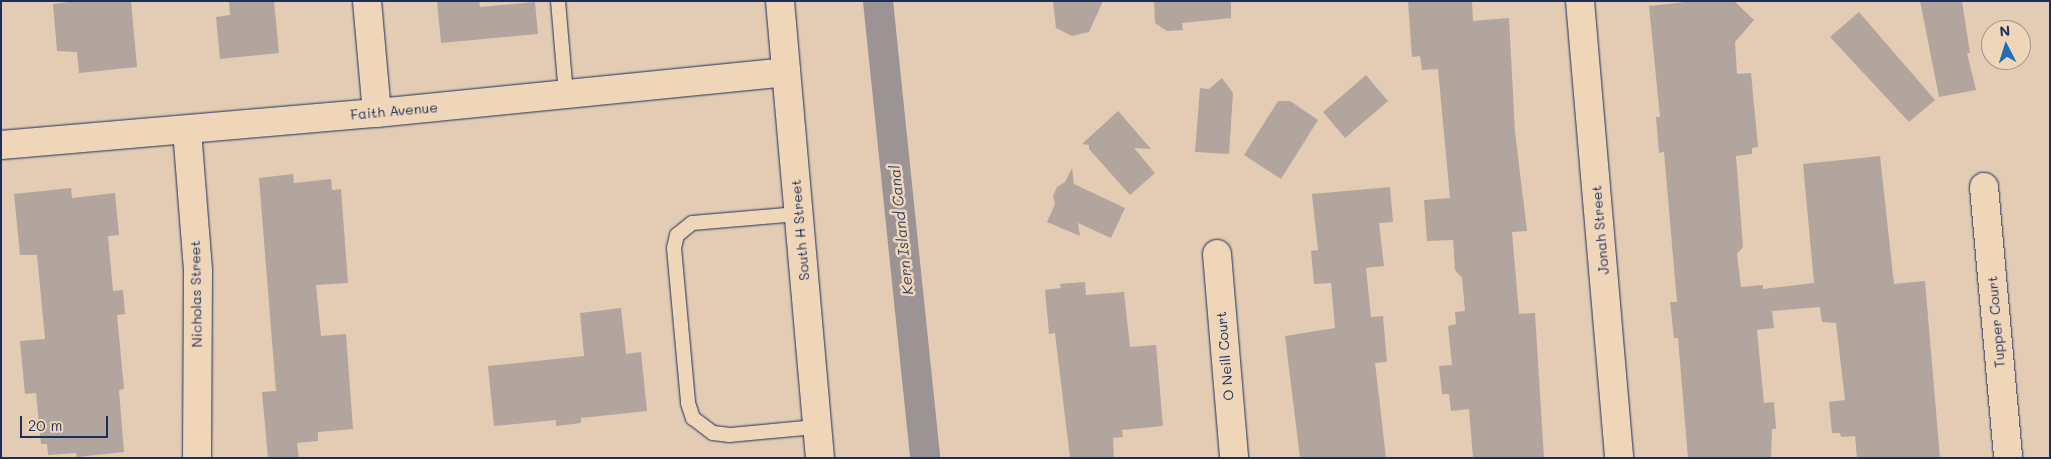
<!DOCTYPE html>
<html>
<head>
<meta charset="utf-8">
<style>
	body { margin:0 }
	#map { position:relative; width:2051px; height:459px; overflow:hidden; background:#e3ccb3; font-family:Mali,sans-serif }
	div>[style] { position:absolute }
	.canal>* { height:30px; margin:-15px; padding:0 15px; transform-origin:15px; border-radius:15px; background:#9c9494 }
	.building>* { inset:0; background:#b1a59e }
	.roads { filter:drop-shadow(0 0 1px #1b2f5e) drop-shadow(0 0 1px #1b2f5e) }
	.lane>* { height:14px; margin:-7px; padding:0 7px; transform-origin:7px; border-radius:7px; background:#f0d6b8 }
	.street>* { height:28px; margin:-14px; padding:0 14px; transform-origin:14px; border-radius:14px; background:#f0d6b8 }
	.secondary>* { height:28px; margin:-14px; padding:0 14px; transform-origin:14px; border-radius:14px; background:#f0d6b8 }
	span { translate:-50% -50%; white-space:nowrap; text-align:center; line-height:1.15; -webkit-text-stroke:5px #f0d6b8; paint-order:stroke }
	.street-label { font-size:14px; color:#1b2f5e }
	.water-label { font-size:15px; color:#354369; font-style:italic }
	.frame { position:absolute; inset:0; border:2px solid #1b2f5e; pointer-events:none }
	.north { position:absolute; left:1981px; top:20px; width:50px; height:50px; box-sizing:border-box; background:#f0d6b8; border:1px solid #9b9394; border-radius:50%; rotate:355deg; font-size:14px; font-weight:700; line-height:20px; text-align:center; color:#1b2f5e }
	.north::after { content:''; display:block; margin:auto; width:18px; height:22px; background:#1f6fb2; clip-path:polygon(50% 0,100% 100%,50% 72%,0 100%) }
	.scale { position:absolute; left:20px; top:416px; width:88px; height:22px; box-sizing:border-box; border:2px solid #1b2f5e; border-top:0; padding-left:6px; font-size:15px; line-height:18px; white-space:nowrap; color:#1b2f5e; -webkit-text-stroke:4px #f0d6b8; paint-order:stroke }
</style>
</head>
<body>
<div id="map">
	<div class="canal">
		<div style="left:878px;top:1px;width:459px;rotate:84.1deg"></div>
	</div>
	<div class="building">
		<div style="clip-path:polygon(77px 1px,131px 1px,137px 67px,79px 73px,77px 52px,57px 51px,53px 4px)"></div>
		<div style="clip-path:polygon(229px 1px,274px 1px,279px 53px,220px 59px,216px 17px,230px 15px)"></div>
		<div style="clip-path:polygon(437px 1px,479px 1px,480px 7px,535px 2px,538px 34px,441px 43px)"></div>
		<div style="clip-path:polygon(1053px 1px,1103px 1px,1089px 32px,1072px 36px,1056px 28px)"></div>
		<div style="clip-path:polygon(1154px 1px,1231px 1px,1231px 18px,1182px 23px,1183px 30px,1167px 31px,1155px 23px)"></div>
		<div style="clip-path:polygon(1408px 1px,1472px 1px,1473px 21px,1509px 18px,1515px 132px,1527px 231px,1512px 232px,1519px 314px,1535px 313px,1544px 458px,1473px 458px,1469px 409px,1451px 411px,1449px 394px,1442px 394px,1439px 366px,1452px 365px,1448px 326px,1456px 324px,1455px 312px,1465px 311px,1462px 278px,1455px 270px,1453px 240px,1427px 241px,1424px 200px,1450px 198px,1438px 69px,1422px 70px,1420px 56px,1412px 57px)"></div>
		<div style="clip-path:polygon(1694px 1px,1734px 1px,1754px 20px,1735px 42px,1737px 74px,1751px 73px,1758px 147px,1752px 148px,1752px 154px,1736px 156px,1743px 247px,1737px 254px,1741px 287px,1763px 285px,1763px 289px,1814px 283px,1803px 164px,1880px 156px,1894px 284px,1925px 281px,1940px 458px,1857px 458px,1855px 436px,1841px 437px,1840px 433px,1832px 433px,1829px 402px,1845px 400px,1836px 323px,1822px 322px,1820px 307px,1772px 311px,1774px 328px,1757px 330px,1764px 403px,1774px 402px,1776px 429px,1772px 429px,1771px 458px,1688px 458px,1678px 338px,1674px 338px,1670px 302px,1677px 302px,1664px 152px,1659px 153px,1656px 117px,1660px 117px,1649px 6px)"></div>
		<div style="clip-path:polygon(1920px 1px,1962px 1px,1970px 53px,1967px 53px,1976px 90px,1939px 97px)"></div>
		<div style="clip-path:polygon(1859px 12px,1935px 100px,1909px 122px,1830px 37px)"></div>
		<div style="clip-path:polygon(1366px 75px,1388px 101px,1345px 138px,1323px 112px)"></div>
		<div style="clip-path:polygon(1222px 78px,1233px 93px,1229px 154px,1195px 152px,1200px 88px,1209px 89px)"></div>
		<div style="clip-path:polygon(1278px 101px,1290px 101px,1318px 120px,1281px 179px,1244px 155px)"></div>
		<div style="clip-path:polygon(1118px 111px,1151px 149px,1134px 148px,1155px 173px,1130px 195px,1089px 149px,1089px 145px,1082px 144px)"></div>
		<div style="clip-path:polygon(1072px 168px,1074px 184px,1125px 208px,1111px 238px,1078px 223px,1080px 236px,1047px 222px,1055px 204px,1053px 196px,1057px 187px,1065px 182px)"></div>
		<div style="clip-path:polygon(293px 174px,294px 183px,331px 179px,332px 190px,341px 189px,348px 283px,316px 285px,321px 336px,346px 334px,353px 429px,318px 432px,318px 441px,297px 443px,299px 458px,268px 458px,262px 392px,276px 391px,259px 178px)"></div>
		<div style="clip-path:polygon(1390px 187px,1393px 222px,1379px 223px,1384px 266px,1366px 268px,1371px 317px,1383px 316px,1387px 362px,1375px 363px,1386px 458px,1300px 458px,1285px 336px,1335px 328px,1331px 283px,1314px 284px,1311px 251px,1318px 250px,1312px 194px)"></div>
		<div style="clip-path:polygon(71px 188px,72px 198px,115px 193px,119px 235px,108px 236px,113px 291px,123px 290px,125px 314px,117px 315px,124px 389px,119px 390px,124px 452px,77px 457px,76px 453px,48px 455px,47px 444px,41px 444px,36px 393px,25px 394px,20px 341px,45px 339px,37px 255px,20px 255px,14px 194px)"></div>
		<div style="clip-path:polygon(1085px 282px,1086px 295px,1124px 292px,1130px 347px,1156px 345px,1163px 426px,1122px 430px,1123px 437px,1113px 438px,1114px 458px,1070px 458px,1055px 333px,1049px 334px,1045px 290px,1061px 288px,1060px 284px)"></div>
		<div style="clip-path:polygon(621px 308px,626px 354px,641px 352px,647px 411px,581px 418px,581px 423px,556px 426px,556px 420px,494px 426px,488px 366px,584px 356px,580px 313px)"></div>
	</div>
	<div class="roads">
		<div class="lane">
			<div style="left:558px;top:1px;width:93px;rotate:85.1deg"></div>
			<div style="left:798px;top:214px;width:106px;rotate:175.1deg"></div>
			<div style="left:692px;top:223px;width:19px;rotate:141deg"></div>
			<div style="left:677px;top:235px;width:13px;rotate:103deg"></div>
			<div style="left:674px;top:248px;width:156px;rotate:84.8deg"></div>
			<div style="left:688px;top:403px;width:16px;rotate:72deg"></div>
			<div style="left:693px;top:418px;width:25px;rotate:37deg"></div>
			<div style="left:713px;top:433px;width:17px;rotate:7deg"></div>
			<div style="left:730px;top:435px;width:87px;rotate:-5.3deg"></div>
		</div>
		<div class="street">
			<div style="left:367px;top:1px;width:112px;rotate:84.9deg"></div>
			<div style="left:1580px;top:1px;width:459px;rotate:85.1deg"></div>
			<div style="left:187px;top:130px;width:141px;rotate:85.5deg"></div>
			<div style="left:198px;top:271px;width:187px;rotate:90.3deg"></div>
			<div style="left:1px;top:145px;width:377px;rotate:-4.9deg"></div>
			<div style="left:377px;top:113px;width:411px;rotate:-5.7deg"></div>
			<div style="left:1984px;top:187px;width:272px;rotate:84.9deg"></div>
			<div style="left:1217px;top:254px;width:205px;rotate:85.2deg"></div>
		</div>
		<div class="secondary">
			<div style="left:780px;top:1px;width:459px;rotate:85deg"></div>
		</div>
	</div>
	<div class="street-label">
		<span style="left:394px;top:111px;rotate:-5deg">Faith Avenue</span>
		<span style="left:800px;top:230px;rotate:-95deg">South H Street</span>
		<span style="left:1600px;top:230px;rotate:-95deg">Jonah Street</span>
		<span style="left:196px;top:294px;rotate:-91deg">Nicholas Street</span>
		<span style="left:1996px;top:322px;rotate:-95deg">Tupper Court</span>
		<span style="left:1225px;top:356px;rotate:-95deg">O Neill Court</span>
	</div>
	<div class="water-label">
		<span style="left:901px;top:230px;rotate:-96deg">Kern Island Canal</span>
	</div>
	<div class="frame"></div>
	<div class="north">N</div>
	<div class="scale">20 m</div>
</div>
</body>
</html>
